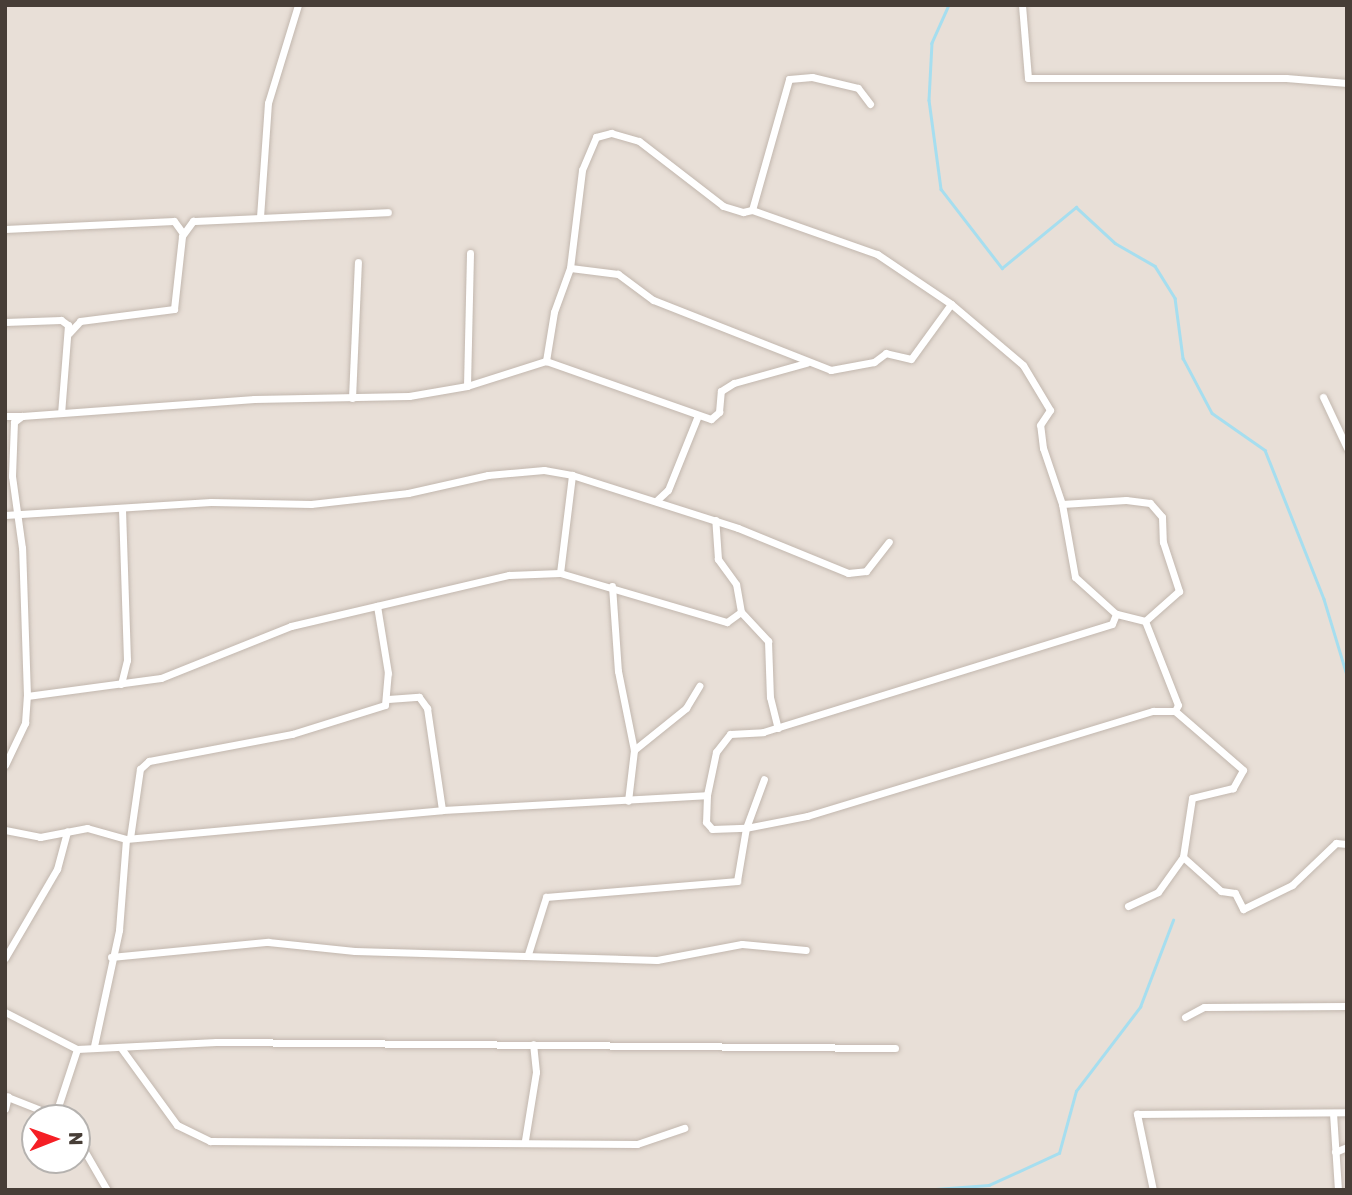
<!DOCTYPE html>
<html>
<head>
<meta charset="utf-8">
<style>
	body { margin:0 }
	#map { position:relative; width:1352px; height:1195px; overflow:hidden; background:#f4eee8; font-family:Rubik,sans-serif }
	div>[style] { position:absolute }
	.residential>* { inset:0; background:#e8dfd7 }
	.stream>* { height:2.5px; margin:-1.25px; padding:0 1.25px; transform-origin:1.25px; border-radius:1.25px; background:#a6deef }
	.roads { filter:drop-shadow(0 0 2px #c2b7ae) drop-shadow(0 0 2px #c2b7ae) }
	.street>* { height:7px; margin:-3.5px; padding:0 3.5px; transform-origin:3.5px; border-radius:3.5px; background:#fff }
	span { translate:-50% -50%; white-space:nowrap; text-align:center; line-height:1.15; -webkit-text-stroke:5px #fff; paint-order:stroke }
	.frame { position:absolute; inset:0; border:7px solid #473e37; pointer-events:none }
	.north { position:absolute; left:21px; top:1104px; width:70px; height:70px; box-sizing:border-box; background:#fff; border:2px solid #b5b2af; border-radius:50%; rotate:89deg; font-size:19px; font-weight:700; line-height:28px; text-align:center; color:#473e37 }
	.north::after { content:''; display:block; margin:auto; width:24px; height:32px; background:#f51f25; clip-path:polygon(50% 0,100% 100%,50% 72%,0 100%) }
</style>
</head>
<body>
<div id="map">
	<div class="residential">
		<div style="clip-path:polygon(evenodd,5px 5px,1347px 5px,1347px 1190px,5px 1190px,5px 5px,35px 1118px,77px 1118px,77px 1160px,35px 1160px,35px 1118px)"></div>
	</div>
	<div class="stream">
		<div style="left:949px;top:5px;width:42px;rotate:114.1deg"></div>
		<div style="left:932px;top:43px;width:57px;rotate:93deg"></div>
		<div style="left:929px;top:100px;width:90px;rotate:82.3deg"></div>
		<div style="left:941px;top:189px;width:100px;rotate:52.3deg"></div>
		<div style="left:1002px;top:268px;width:96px;rotate:-39.5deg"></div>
		<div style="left:1076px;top:207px;width:53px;rotate:42.7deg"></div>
		<div style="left:1115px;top:243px;width:46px;rotate:29.9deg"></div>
		<div style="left:1155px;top:266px;width:38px;rotate:58deg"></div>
		<div style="left:1175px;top:298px;width:61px;rotate:82.4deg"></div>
		<div style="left:1183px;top:358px;width:62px;rotate:62.2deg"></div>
		<div style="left:1212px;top:413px;width:65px;rotate:34.9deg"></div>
		<div style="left:1265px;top:450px;width:160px;rotate:68.4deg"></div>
		<div style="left:1324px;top:599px;width:79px;rotate:73.2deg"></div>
		<div style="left:922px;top:1190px;width:67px;rotate:-4.3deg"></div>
		<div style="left:989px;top:1185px;width:77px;rotate:-24.6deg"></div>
		<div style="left:1059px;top:1153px;width:64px;rotate:-74.7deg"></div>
		<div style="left:1076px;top:1091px;width:106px;rotate:-52.7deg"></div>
		<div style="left:1140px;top:1007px;width:93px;rotate:-69.2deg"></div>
	</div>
	<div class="roads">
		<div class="street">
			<div style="left:1022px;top:5px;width:73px;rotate:85.3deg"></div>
			<div style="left:1028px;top:78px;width:258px"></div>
			<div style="left:1286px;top:78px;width:61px;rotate:4.7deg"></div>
			<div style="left:752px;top:210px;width:133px;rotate:19.4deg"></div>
			<div style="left:877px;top:254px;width:89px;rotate:34deg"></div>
			<div style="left:260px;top:217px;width:114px;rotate:-86deg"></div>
			<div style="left:268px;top:103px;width:102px;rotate:-73deg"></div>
			<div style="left:5px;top:229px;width:169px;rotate:-2.7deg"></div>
			<div style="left:174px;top:221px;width:14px;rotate:54deg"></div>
			<div style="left:570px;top:268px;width:99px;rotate:-83deg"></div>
			<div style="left:582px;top:170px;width:36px;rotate:-67deg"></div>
			<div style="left:596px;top:137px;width:16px;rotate:-15deg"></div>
			<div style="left:611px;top:133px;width:29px;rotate:16deg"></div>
			<div style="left:639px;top:141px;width:106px;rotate:37.7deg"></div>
			<div style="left:723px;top:206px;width:21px;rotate:17deg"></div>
			<div style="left:743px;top:212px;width:9px;rotate:-13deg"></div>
			<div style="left:752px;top:210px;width:136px;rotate:-74.2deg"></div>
			<div style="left:789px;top:79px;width:23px;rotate:-5deg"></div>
			<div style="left:812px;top:77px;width:47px;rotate:13.4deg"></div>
			<div style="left:858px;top:88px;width:20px;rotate:53deg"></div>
			<div style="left:5px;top:322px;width:56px;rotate:-2deg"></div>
			<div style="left:61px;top:320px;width:9px;rotate:36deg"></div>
			<div style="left:68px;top:325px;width:88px;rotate:94.5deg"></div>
			<div style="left:69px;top:333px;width:16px;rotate:-47deg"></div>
			<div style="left:80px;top:321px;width:95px;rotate:-7.3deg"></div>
			<div style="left:174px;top:309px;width:73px;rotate:-83.7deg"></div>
			<div style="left:182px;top:236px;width:19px;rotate:-54deg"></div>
			<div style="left:193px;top:221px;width:195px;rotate:-2.6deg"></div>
			<div style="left:467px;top:386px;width:133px;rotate:-88.7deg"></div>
			<div style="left:1323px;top:397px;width:56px;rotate:64.8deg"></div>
			<div style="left:352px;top:398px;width:136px;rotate:-87.5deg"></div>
			<div style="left:5px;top:416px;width:17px"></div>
			<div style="left:656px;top:501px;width:16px;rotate:-43deg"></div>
			<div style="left:668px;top:490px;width:78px;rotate:-68.1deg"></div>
			<div style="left:1062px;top:504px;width:64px;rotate:-3.6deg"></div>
			<div style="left:1126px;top:500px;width:24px;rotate:7deg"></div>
			<div style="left:1150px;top:503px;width:18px;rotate:49deg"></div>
			<div style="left:1162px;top:517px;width:25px;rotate:88deg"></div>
			<div style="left:1163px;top:542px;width:52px;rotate:71.9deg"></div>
			<div style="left:1179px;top:591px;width:45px;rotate:138.6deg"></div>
			<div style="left:1145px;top:621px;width:30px;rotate:-166deg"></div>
			<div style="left:5px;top:515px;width:206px;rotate:-3.6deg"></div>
			<div style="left:211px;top:502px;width:100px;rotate:1.1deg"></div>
			<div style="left:311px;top:504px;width:98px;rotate:-6.5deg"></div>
			<div style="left:408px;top:493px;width:82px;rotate:-12.7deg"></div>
			<div style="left:488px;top:475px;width:56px;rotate:-5.1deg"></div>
			<div style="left:544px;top:470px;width:28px;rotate:10deg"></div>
			<div style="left:560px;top:573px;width:99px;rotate:-83deg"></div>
			<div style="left:572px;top:475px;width:174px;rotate:17.7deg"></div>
			<div style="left:738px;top:528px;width:119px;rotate:22.2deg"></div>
			<div style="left:848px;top:573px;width:18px;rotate:-6deg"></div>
			<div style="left:866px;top:571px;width:37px;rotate:-52deg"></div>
			<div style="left:612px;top:586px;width:85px;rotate:86deg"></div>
			<div style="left:618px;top:671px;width:81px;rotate:78.6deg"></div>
			<div style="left:634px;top:750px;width:51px;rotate:96.7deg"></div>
			<div style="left:741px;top:612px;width:40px;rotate:47deg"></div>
			<div style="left:768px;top:641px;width:56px;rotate:88deg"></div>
			<div style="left:770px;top:697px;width:32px;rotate:76deg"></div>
			<div style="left:1145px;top:621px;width:90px;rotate:68.6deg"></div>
			<div style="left:1178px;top:705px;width:7px;rotate:117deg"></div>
			<div style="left:121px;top:684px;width:25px;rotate:-76deg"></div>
			<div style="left:127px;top:660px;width:151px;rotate:-91.9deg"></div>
			<div style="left:27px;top:696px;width:135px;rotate:-7.7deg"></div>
			<div style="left:161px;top:678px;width:140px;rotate:-21.8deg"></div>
			<div style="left:291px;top:626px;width:224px;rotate:-13.2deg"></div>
			<div style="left:509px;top:575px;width:51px;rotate:-2.2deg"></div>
			<div style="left:560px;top:573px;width:174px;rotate:16.4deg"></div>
			<div style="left:727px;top:622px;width:17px;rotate:-36deg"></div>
			<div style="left:741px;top:612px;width:28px;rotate:-100deg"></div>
			<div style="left:736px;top:584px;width:31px;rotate:-126deg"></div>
			<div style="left:718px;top:559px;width:39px;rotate:-94deg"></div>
			<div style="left:388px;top:699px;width:31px;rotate:-4deg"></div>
			<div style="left:419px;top:697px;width:14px;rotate:54deg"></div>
			<div style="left:427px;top:708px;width:103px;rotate:81.6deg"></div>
			<div style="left:634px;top:750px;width:67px;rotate:-38.9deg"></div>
			<div style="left:686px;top:708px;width:26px;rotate:-59deg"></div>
			<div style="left:5px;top:765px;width:47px;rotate:-64.5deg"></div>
			<div style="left:25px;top:723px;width:27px;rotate:-86deg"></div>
			<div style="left:27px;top:696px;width:148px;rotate:-91.9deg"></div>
			<div style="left:22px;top:548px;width:73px;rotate:-97.9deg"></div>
			<div style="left:12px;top:476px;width:54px;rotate:-87.9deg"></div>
			<div style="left:14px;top:422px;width:10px;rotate:-37deg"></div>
			<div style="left:22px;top:416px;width:233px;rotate:-4.2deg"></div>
			<div style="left:254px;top:399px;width:155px;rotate:-1.1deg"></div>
			<div style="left:409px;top:396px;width:59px;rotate:-9.8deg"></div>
			<div style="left:467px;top:386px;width:83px;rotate:-17.6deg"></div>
			<div style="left:546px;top:361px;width:175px;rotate:19.4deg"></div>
			<div style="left:711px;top:419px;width:11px;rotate:-41deg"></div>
			<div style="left:719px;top:412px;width:21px;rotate:-85deg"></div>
			<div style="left:721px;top:391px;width:15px;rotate:-32deg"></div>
			<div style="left:734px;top:383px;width:75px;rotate:-15.5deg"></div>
			<div style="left:707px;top:795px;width:27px;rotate:92deg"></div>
			<div style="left:706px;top:822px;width:9px;rotate:49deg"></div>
			<div style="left:712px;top:829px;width:34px;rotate:-2deg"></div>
			<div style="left:746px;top:828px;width:62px;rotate:-11.1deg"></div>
			<div style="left:807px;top:816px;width:362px;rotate:-16.9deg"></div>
			<div style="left:1153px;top:711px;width:22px"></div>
			<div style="left:1175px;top:711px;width:90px;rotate:40.9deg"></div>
			<div style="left:1243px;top:770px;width:21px;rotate:119deg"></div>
			<div style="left:1233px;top:788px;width:42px;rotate:166.3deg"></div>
			<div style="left:1192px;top:798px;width:60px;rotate:98.7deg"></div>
			<div style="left:1183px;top:857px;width:51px;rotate:41.8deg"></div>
			<div style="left:1221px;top:891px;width:14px;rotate:8deg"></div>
			<div style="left:1235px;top:893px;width:18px;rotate:63deg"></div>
			<div style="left:1243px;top:909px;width:55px;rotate:-26.1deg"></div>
			<div style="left:1292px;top:885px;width:61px;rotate:-43.7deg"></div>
			<div style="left:1336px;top:843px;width:11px;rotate:5deg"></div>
			<div style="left:5px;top:830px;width:36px;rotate:11deg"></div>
			<div style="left:40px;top:837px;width:48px;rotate:-10.8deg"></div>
			<div style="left:87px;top:828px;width:41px;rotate:15.8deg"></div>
			<div style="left:126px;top:839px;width:317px;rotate:-5.2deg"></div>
			<div style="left:442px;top:810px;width:265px;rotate:-3.2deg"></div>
			<div style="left:707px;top:795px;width:44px;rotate:-78.2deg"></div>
			<div style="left:716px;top:752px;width:23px;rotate:-52deg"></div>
			<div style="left:730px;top:734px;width:33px;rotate:-3deg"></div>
			<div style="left:763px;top:732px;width:365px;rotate:-17.2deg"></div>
			<div style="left:1112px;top:624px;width:11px;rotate:-68deg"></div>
			<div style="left:1116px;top:614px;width:55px;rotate:-137.9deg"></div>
			<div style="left:1075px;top:577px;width:74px;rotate:-100.1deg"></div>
			<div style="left:1062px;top:504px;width:59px;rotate:-108.7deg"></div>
			<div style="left:1043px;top:448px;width:23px;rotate:-97deg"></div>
			<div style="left:1040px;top:425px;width:18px;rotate:-56deg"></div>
			<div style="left:1050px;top:410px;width:52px;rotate:-121deg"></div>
			<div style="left:1023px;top:365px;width:94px;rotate:-139.7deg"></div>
			<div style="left:951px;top:304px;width:68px;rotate:126deg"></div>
			<div style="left:911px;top:359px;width:26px;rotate:-167deg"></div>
			<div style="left:886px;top:353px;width:15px;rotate:143deg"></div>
			<div style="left:874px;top:362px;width:44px;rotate:169.5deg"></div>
			<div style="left:831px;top:370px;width:191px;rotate:-158.5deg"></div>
			<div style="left:653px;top:300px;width:44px;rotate:-143.4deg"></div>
			<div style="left:618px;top:274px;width:48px;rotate:-172.9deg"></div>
			<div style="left:570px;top:268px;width:47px;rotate:110deg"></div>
			<div style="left:554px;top:312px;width:50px;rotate:99.3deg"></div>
			<div style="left:130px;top:838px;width:70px;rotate:-81.8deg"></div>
			<div style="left:140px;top:769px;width:12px;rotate:-42deg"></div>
			<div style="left:149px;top:761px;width:146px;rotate:-10.7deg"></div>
			<div style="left:292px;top:734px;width:97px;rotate:-17.3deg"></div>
			<div style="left:385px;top:705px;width:32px;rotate:-85deg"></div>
			<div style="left:388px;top:673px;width:68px;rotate:-99.3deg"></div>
			<div style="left:1128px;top:906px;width:33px;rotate:-25deg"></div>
			<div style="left:1158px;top:892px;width:43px;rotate:-54.5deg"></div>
			<div style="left:528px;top:954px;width:60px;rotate:-72.5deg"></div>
			<div style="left:546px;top:897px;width:192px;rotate:-4.8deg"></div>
			<div style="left:737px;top:881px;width:54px;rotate:-80.4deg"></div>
			<div style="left:746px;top:828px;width:52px;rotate:-69.8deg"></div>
			<div style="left:111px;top:957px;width:158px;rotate:-5.5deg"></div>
			<div style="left:268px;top:942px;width:87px;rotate:5.9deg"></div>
			<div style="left:355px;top:951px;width:302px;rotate:1.7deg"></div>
			<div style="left:657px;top:960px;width:86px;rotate:-10.7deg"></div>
			<div style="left:742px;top:944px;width:64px;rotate:5.4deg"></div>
			<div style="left:5px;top:958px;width:103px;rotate:-59.7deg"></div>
			<div style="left:57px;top:869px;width:39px;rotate:-75deg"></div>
			<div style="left:5px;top:1012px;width:81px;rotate:27.2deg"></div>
			<div style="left:77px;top:1049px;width:139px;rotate:-2.9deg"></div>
			<div style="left:216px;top:1042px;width:679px;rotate:0.51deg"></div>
			<div style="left:1185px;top:1017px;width:21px;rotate:-28deg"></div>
			<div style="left:1204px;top:1007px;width:143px;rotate:-0.4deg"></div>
			<div style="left:94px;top:1046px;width:119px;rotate:-77.8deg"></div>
			<div style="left:119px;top:930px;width:91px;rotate:-85.6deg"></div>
			<div style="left:121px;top:1048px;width:95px;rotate:54deg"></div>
			<div style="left:177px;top:1125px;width:37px;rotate:26deg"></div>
			<div style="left:210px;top:1141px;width:427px;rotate:0.4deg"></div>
			<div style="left:637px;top:1144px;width:50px;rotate:-18.8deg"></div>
			<div style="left:5px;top:1096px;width:60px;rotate:21.4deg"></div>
			<div style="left:5px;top:1109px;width:13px;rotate:-77deg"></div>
			<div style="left:56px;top:1113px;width:67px;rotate:-71.8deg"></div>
			<div style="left:1333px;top:1113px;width:77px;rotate:86.3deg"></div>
			<div style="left:77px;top:1138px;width:60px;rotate:60deg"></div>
			<div style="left:525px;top:1140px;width:69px;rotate:-80.8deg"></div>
			<div style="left:536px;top:1072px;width:28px;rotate:-96deg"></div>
			<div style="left:1335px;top:1152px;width:13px;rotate:-23deg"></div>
			<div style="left:1153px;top:1190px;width:78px;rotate:-101.9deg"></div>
			<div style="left:1137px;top:1114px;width:210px;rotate:-0.5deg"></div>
		</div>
	</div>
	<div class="frame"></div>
	<div class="north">N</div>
</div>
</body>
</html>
